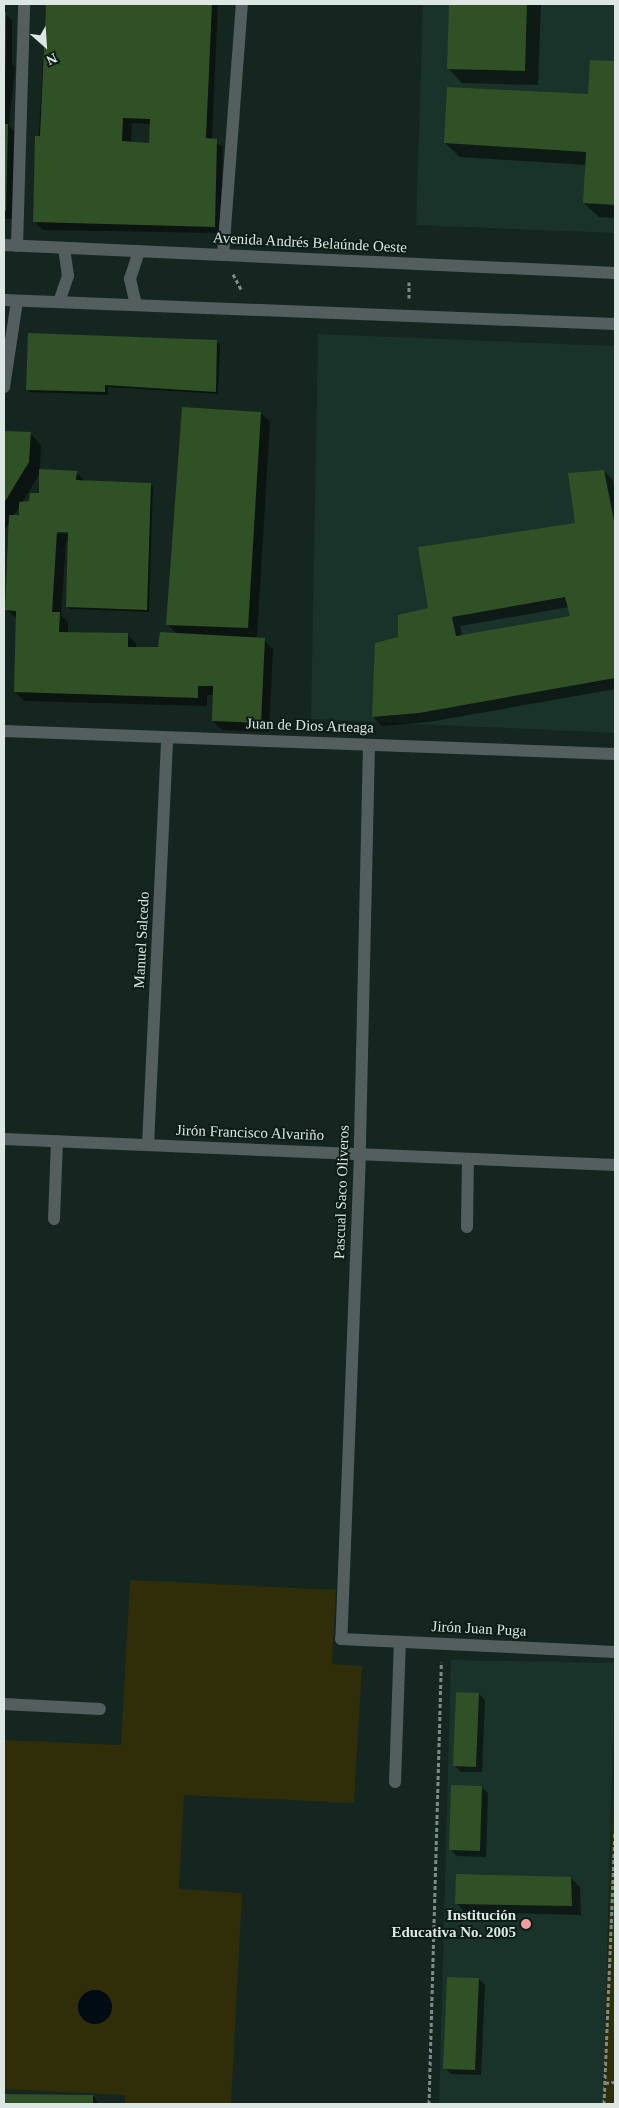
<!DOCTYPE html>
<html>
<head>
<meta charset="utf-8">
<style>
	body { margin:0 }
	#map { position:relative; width:619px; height:2108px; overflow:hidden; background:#152620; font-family:Georgia,serif }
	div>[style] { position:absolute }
	.built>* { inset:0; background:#19322a }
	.green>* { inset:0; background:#2f2e09 }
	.water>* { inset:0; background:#000b14 }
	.round { border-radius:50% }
	.shadow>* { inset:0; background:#0007 }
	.building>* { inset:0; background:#2f5125 }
	.path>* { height:3px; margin-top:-1.5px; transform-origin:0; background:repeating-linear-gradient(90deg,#7d8b86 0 4px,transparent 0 6.5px) }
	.minor>* { height:12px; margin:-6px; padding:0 6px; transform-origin:6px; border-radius:6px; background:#555e5e }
	.dots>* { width:14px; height:14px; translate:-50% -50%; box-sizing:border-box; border:2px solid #0c1d17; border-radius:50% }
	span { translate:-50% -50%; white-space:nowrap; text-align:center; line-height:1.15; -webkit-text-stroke:4px #0c1d17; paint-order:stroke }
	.street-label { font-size:15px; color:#dce6e2 }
	.poi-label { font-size:15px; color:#dce6e2; font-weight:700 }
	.right { translate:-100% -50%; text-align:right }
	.frame { position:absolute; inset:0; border:5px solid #dce6e2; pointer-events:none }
	.north { position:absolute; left:20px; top:20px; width:50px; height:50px; -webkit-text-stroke:4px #0c1d17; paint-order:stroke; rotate:154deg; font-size:14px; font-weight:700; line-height:20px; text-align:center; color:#dce6e2 }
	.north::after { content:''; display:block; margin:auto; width:18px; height:22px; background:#dce6e2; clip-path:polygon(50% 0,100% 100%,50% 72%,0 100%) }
</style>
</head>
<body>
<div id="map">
	<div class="built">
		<div style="clip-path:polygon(423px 4px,615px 4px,615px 233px,416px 225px)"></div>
		<div style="clip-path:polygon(318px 334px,615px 346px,615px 733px,311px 719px)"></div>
		<div style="clip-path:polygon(451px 1660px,615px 1663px,603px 2104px,439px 2104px)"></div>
	</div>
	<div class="green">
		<div style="clip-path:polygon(130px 1580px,336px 1590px,332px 1664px,362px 1666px,354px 1803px,184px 1795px,179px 1889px,242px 1893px,231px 2104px,125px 2104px,125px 2095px,4px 2089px,4px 1740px,121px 1745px)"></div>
		<div style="clip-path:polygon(615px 1745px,615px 2104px,603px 2104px)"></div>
	</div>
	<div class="water">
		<div class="round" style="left:78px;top:1990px;width:34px;height:34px"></div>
	</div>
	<div class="shadow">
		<div style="clip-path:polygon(evenodd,46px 4px,218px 4px,212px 140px,223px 147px,220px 233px,43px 230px,34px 221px,46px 4px,132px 123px,151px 124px,150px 144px,131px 143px,132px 123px)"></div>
		<div style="clip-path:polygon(450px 4px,541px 4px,538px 85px,462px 83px,448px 68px)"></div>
		<div style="clip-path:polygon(4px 14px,12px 20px,12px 64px,15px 67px,9px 126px,17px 134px,15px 219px,4px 219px)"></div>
		<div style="clip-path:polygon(591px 61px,615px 62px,615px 218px,599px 217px,584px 203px,587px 165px,460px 157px,445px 143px,589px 95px)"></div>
		<div style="clip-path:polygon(217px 342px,220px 345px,218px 394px,108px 387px,108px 395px,30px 392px,27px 389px)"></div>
		<div style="clip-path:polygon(evenodd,261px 413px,270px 422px,257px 637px,240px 638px,264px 640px,273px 649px,269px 732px,222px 730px,213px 721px,214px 695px,207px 695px,207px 706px,24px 701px,15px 692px,17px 619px,7px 610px,10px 522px,5px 529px,4px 576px,4px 433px,30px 433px,41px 445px,40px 470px,76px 473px,85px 481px,150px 484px,153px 487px,149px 612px,70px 609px,68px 606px,69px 541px,66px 541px,61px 615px,68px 622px,68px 633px,127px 634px,136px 643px,136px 648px,160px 648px,178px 635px,167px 624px,261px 413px,40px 473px,40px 494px,30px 502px,22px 503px,40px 473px,261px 413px,20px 505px,20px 517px,13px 517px,20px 505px,261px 413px,51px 531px,69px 531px,69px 534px,51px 533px,51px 531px)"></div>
		<div style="clip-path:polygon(evenodd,604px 471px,613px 480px,615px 493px,615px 689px,429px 722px,382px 726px,373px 717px,399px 638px,577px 524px,604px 471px,569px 607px,572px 617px,462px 636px,460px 626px,569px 607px)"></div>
		<div style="clip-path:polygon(479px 1694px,485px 1700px,482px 1772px,461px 1772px,455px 1766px)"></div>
		<div style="clip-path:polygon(481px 1787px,488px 1793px,486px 1857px,457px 1856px,451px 1850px)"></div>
		<div style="clip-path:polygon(571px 1878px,580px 1887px,581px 1915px,465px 1912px,456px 1903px)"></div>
		<div style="clip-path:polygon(479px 1979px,485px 1985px,481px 2075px,451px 2074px,445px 2068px)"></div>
		<div style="clip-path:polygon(4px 2095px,93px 2096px,99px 2104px,4px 2104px)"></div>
	</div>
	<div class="building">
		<div style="clip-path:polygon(evenodd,46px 4px,212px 4px,206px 138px,217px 139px,215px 227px,33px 222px,35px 136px,40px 136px,46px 4px,123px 118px,150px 119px,149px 143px,122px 141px,123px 118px)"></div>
		<div style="clip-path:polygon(449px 4px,527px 4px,525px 71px,447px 69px)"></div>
		<div style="clip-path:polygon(4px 12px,6px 12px,5px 83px,4px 83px)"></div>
		<div style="clip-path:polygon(590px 60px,615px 61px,615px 205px,583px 203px,586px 152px,444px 143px,447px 87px,588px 94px)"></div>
		<div style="clip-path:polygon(4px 124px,8px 124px,6px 211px,4px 210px)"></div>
		<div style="clip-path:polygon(28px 333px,217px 340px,216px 392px,105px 385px,105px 392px,26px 390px)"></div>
		<div style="clip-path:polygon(182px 407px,261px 412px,248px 628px,166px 625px)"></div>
		<div style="clip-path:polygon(4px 431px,31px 432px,29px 462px,4px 503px)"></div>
		<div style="clip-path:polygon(39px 469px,77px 471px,76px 480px,151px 483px,147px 610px,66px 607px,68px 532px,57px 532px,52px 612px,60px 612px,59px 632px,128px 633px,128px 647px,158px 647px,160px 632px,265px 638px,261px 723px,212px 721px,213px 686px,198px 686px,198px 698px,14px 692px,16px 611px,5px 610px,9px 515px,19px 515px,19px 502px,29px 501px,30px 493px,39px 493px)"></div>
		<div style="clip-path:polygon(evenodd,604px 470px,615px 526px,615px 678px,419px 713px,372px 717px,375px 643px,398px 637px,398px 615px,428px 608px,418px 547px,575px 523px,568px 473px,604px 470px,565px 597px,570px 616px,456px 636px,452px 617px,565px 597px)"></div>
		<div style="clip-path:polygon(456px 1692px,479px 1693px,476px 1767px,453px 1766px)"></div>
		<div style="clip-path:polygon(451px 1785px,482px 1786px,480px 1851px,449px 1850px)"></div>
		<div style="clip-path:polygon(456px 1874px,571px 1877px,572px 1906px,455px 1904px)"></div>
		<div style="clip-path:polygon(447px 1977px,479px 1978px,475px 2070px,443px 2069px)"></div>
		<div style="clip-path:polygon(4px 2094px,93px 2095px,93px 2104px,4px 2104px)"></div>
	</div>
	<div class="path">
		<div style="left:233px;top:274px;width:19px;rotate:62deg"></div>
		<div style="left:409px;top:298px;width:16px;rotate:-90deg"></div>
		<div style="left:605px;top:2083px;width:10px;rotate:-6deg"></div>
		<div style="left:429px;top:2104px;width:442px;rotate:-88.4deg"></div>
		<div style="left:604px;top:2104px;width:271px;rotate:-87.7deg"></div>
	</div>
	<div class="minor">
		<div style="left:4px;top:245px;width:612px;rotate:2.62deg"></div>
		<div style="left:17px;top:246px;width:242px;rotate:-88.3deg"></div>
		<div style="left:223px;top:255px;width:252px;rotate:-85.7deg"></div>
		<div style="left:4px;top:300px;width:611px;rotate:2.25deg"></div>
		<div style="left:59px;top:302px;width:28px;rotate:-71deg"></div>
		<div style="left:68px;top:276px;width:28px;rotate:-98deg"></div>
		<div style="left:136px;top:305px;width:27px;rotate:-103deg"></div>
		<div style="left:130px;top:279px;width:29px;rotate:-72deg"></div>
		<div style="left:4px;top:387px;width:87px;rotate:-81.4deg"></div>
		<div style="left:4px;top:731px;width:611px;rotate:2.16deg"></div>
		<div style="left:369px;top:745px;width:409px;rotate:91.3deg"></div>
		<div style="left:360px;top:1154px;width:485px;rotate:92.2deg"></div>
		<div style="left:341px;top:1639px;width:274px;rotate:2.7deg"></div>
		<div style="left:4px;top:1139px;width:612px;rotate:2.44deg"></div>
		<div style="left:148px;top:1145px;width:408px;rotate:-87.3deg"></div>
		<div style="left:54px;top:1219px;width:78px;rotate:-87.8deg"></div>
		<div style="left:467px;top:1227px;width:68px;rotate:-89.2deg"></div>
		<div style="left:4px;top:1704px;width:96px;rotate:3deg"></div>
		<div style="left:395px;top:1782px;width:140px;rotate:-88deg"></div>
	</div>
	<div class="dots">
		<div style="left:526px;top:1924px;background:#f59b9d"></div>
	</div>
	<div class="street-label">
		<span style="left:310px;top:243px;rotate:3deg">Avenida Andrés Belaúnde Oeste</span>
		<span style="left:310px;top:726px;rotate:2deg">Juan de Dios Arteaga</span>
		<span style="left:142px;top:940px;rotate:-87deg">Manuel Salcedo</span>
		<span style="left:250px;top:1133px;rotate:2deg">Jirón Francisco Alvariño</span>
		<span style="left:342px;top:1192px;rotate:-88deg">Pascual Saco Oliveros</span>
		<span style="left:479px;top:1629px;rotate:3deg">Jirón Juan Puga</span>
	</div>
	<div class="poi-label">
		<span class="right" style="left:516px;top:1924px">Institución<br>Educativa No. 2005</span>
	</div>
	<div class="frame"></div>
	<div class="north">N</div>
</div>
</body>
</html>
